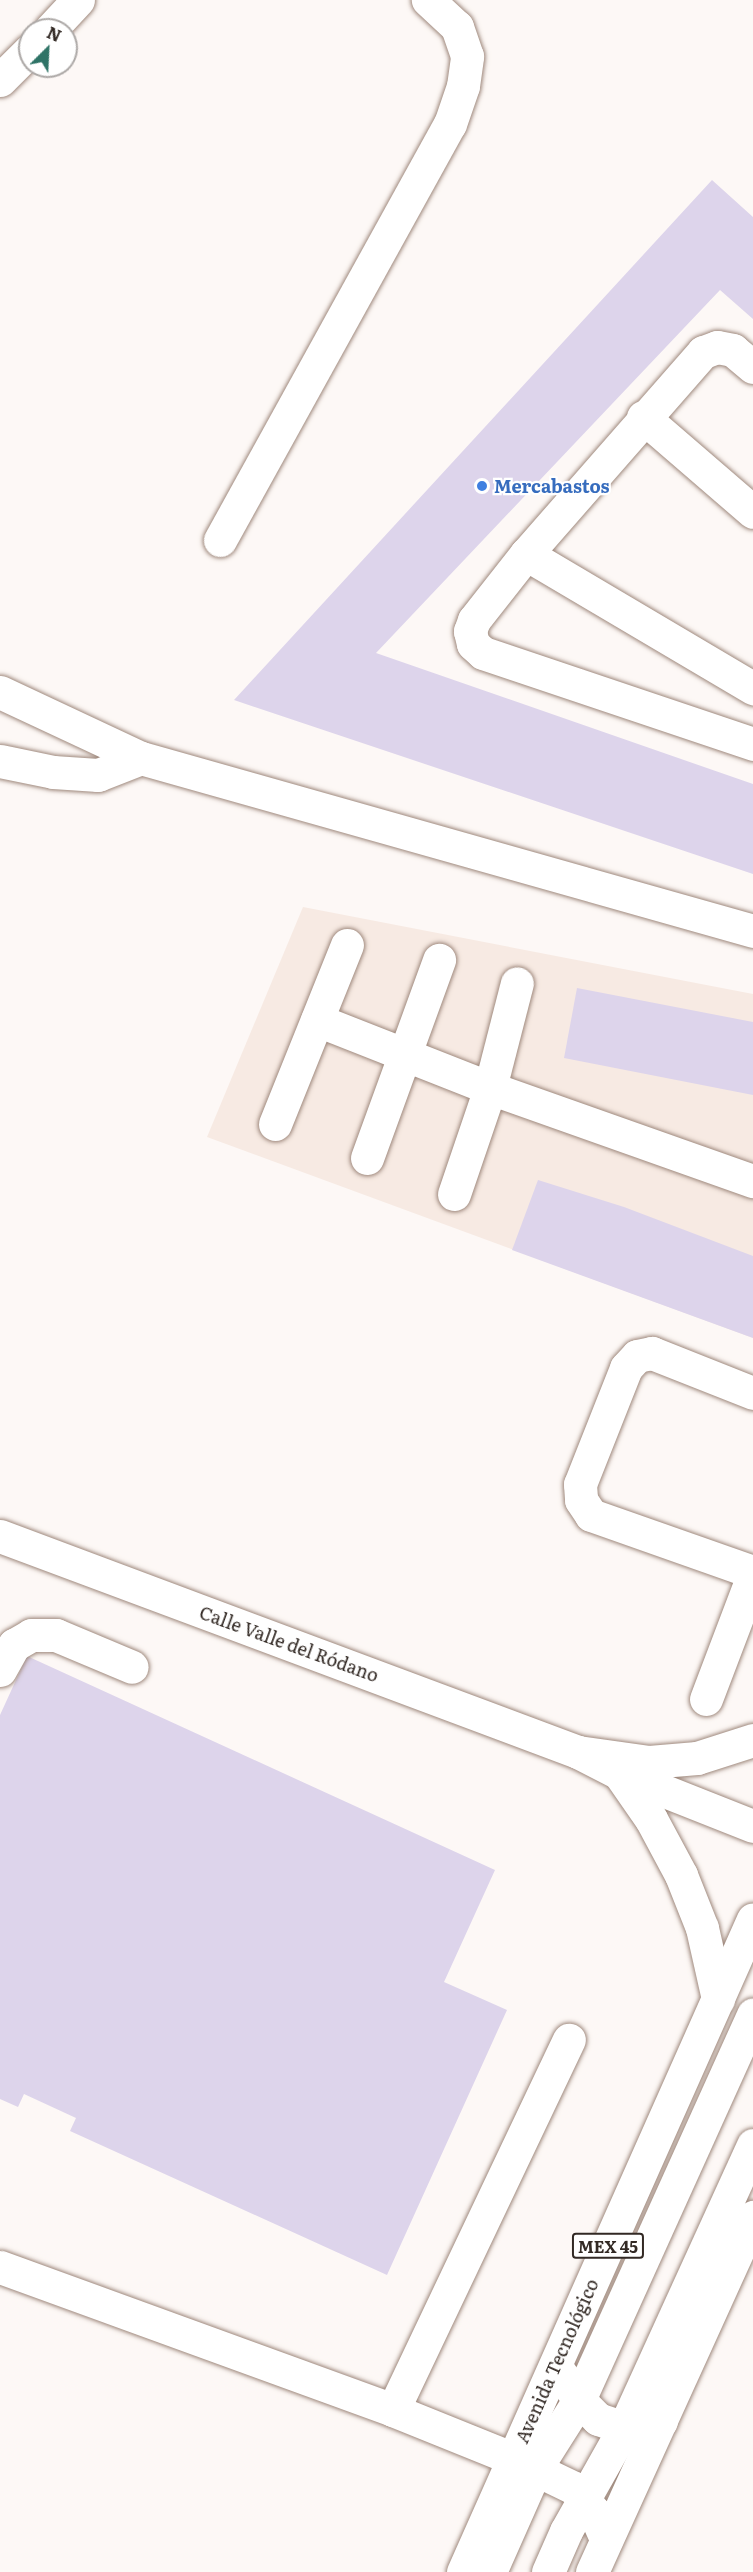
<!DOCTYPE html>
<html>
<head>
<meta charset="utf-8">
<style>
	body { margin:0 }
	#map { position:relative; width:753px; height:2572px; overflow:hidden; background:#fdf8f6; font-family:Literata,serif }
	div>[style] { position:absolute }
	.built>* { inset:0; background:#f7eae3 }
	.building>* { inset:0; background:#ddd4eb }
	.roads { filter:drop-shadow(0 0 2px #9f897d) drop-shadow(0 0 2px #9f897d) }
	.minor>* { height:33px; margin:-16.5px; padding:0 16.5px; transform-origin:16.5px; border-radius:16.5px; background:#fff }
	.major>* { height:33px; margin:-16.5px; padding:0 16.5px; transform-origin:16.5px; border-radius:16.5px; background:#fff }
	.dots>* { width:16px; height:16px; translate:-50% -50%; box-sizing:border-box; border:3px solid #fff; border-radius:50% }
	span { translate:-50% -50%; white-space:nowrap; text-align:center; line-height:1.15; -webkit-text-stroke:4.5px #fff; paint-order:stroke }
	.shield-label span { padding:2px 4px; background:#fff; border:2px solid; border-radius:4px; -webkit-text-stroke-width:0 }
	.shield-label { font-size:16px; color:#322924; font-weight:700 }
	.shop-label { font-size:18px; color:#366cbe; font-weight:700 }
	.left { translate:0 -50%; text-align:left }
	.street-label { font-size:18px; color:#322924 }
	.north { position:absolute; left:18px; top:18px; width:60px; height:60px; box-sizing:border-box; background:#fff; border:2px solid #ada9a7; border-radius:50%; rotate:24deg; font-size:16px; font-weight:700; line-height:24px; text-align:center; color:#322924 }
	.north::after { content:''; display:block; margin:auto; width:21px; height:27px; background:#2e7366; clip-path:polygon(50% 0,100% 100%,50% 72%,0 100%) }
</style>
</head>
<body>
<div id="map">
	<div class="built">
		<div style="clip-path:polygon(303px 907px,753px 994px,753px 1338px,207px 1137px)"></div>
	</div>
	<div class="building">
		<div style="clip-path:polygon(712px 180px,753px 217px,753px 319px,720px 290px,376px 653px,753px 784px,753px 874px,234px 700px)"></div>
		<div style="clip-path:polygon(577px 988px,753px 1022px,753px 1095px,564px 1058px)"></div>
		<div style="clip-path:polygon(538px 1180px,624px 1207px,753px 1256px,753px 1338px,512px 1250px)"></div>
		<div style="clip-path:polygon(27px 1656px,495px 1870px,444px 1982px,507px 2010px,387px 2275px,70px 2131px,76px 2118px,24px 2094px,18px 2107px,0 2099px,0 1715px)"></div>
	</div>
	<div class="roads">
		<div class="minor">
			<div style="left:50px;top:30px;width:41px;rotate:-47deg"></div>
			<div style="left:0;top:80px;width:42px;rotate:-45deg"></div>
			<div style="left:753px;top:367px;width:26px;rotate:-140deg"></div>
			<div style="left:733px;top:350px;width:16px;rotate:-169deg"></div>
			<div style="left:717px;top:347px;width:15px;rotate:160deg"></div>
			<div style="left:703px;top:352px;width:269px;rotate:131.2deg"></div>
			<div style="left:526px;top:554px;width:84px;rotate:128.2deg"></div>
			<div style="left:474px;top:620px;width:12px;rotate:110deg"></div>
			<div style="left:470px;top:631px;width:13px;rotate:77deg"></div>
			<div style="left:473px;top:644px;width:13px;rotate:42deg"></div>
			<div style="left:483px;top:653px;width:285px;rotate:18.6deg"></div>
			<div style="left:643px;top:417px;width:145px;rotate:40.8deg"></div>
			<div style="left:220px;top:540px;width:475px;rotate:-61.1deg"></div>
			<div style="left:450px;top:124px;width:40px;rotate:-71.1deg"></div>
			<div style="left:463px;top:86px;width:30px;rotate:-82deg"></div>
			<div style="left:467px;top:56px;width:31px;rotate:-109deg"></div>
			<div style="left:457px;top:27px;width:40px;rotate:-137deg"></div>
			<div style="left:526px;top:554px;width:264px;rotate:30.6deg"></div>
			<div style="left:0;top:692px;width:156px;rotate:25.1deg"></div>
			<div style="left:141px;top:758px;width:636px;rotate:15.78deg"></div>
			<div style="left:0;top:761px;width:54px;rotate:11.7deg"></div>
			<div style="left:53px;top:772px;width:45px;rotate:3.8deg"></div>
			<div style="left:98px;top:775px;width:46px;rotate:-21.6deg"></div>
			<div style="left:317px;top:1020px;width:186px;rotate:21.5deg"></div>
			<div style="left:490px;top:1088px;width:279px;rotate:19.5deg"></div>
			<div style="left:275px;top:1124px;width:193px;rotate:-68.1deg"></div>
			<div style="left:367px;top:1158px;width:211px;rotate:-70deg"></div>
			<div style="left:454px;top:1194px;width:112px;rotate:-71.2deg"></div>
			<div style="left:490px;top:1088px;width:108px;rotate:-75.6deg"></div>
			<div style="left:753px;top:1393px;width:109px;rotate:-158.4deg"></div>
			<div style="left:652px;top:1353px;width:15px;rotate:169deg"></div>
			<div style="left:637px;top:1356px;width:16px;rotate:133deg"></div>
			<div style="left:626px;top:1368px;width:125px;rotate:111.6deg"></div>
			<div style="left:580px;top:1484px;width:16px;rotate:86deg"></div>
			<div style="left:581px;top:1500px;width:18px;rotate:56deg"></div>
			<div style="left:591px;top:1515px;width:172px;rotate:19.4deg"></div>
			<div style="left:0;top:1536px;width:617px;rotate:20.49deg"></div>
			<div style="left:578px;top:1752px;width:46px;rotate:27.1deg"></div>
			<div style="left:619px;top:1773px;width:144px;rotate:21.6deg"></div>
			<div style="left:0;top:1670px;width:29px;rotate:-61deg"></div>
			<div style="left:14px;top:1645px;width:20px;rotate:-30deg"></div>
			<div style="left:31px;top:1635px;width:25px"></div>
			<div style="left:56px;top:1635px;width:82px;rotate:22.8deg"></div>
			<div style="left:706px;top:1699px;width:133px;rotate:-69.2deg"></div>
			<div style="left:0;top:2267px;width:418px;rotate:20deg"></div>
			<div style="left:514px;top:2459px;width:131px;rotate:-158deg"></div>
			<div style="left:393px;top:2410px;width:410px;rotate:-64.6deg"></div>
			<div style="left:490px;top:2572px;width:114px;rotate:-66.1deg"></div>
			<div style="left:536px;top:2468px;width:80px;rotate:-57.7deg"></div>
			<div style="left:579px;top:2400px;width:423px;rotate:-65.7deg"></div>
			<div style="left:548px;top:2572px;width:45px;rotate:-66.3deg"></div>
			<div style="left:566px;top:2531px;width:118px;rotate:-60.6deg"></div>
			<div style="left:624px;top:2428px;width:311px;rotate:-65.5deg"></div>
		</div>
		<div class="major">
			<div style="left:578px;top:1752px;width:72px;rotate:8deg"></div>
			<div style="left:649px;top:1762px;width:48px;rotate:-4.8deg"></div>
			<div style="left:697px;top:1758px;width:59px;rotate:-17.8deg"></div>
			<div style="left:619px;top:1773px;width:56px;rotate:55.2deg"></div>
			<div style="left:651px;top:1819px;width:64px;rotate:61.8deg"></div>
			<div style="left:681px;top:1875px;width:57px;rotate:68.4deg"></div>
			<div style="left:702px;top:1928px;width:73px;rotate:77.3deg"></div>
			<div style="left:556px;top:2367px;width:40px;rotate:55.1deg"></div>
			<div style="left:579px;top:2400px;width:27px;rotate:45deg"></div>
			<div style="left:598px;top:2419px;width:28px;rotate:19deg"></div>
			<div style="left:624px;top:2428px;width:16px"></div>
			<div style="left:640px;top:2428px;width:22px;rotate:-18deg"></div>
			<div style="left:514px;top:2459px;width:67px;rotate:25.8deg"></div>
			<div style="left:574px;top:2488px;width:31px;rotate:50deg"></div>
			<div style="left:594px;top:2512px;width:30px;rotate:66deg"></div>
			<div style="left:463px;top:2572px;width:714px;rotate:-66.05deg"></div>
			<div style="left:592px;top:2572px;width:390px;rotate:-65.6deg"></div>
		</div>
	</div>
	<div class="dots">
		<div style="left:482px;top:486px;background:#3f7fe0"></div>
	</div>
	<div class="shield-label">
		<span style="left:608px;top:2246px">MEX 45</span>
	</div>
	<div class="shop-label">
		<span class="left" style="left:494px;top:486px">Mercabastos</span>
	</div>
	<div class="street-label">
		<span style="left:289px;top:1644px;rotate:20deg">Calle Valle del Ródano</span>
		<span style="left:557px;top:2361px;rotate:-66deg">Avenida Tecnológico</span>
	</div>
	<div class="north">N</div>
</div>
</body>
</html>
